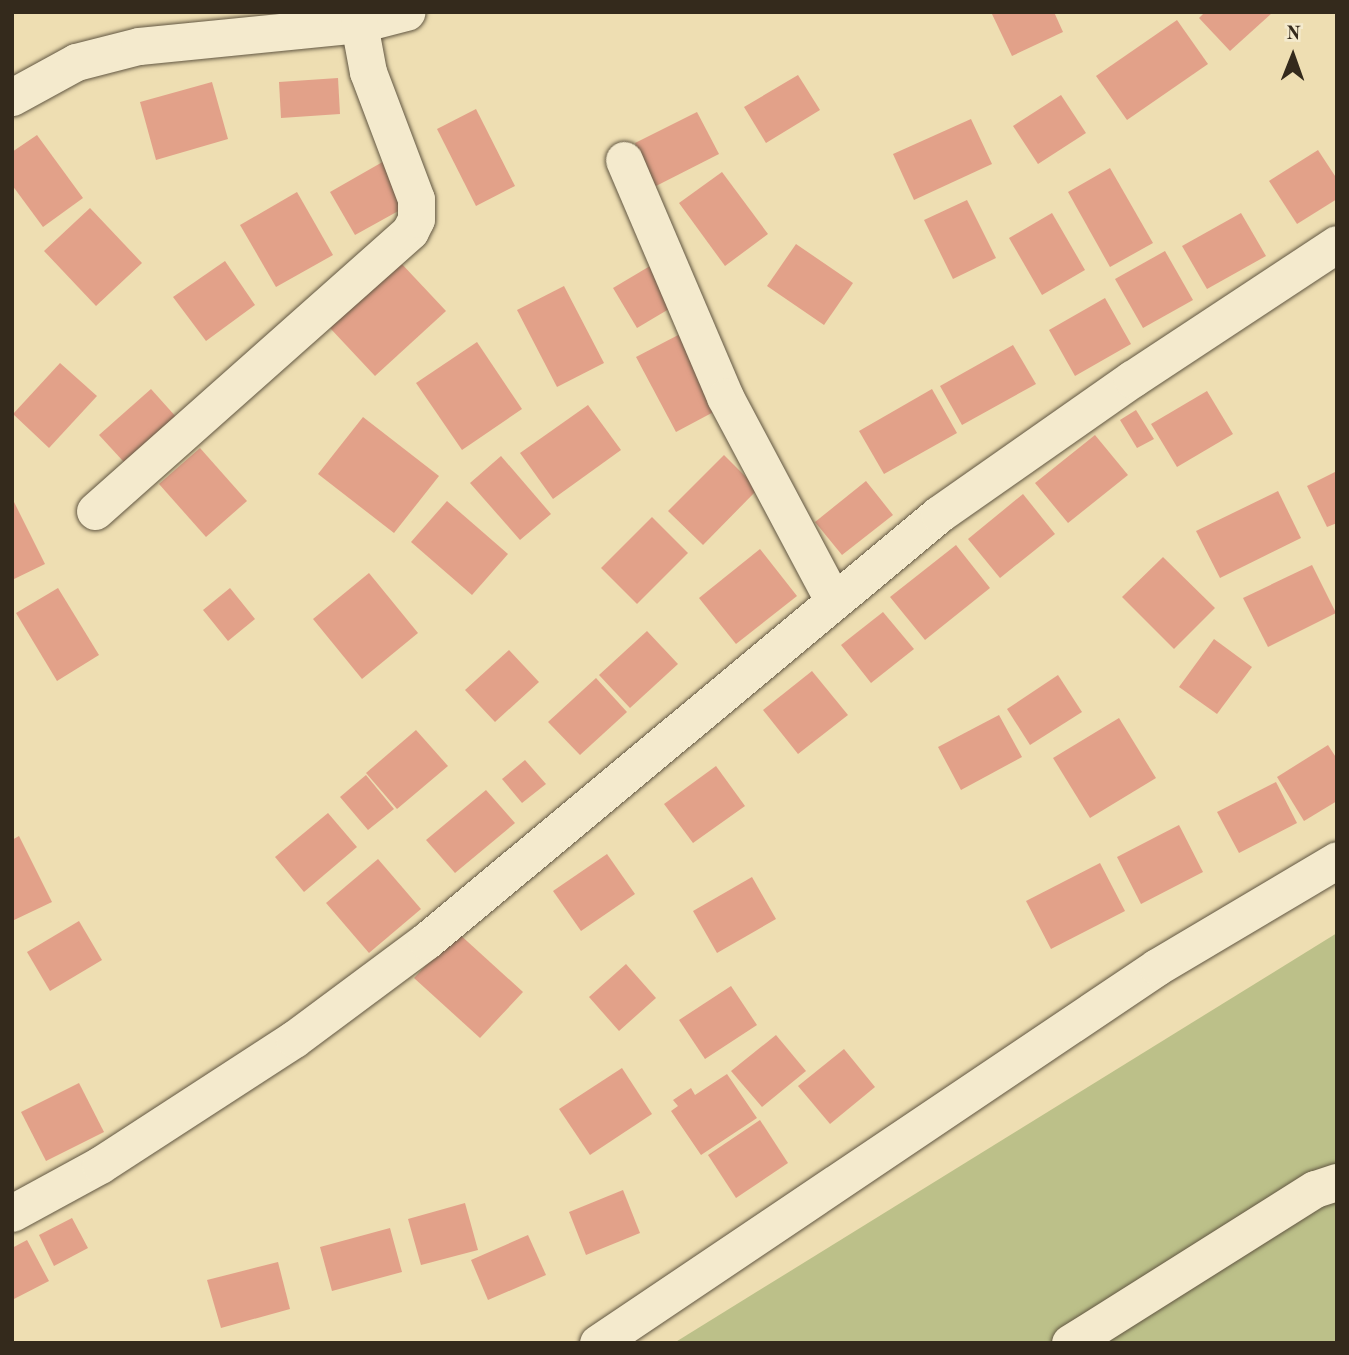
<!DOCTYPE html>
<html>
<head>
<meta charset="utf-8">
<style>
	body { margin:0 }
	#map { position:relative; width:1349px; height:1355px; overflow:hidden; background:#eedeb2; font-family:"Old Standard TT",serif }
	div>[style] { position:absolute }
	.green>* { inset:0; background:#bcc089 }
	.building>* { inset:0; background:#e2a189 }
	.roads { filter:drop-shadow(0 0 2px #625742) drop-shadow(0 0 2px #625742) }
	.minor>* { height:37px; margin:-18.5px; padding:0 18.5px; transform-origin:18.5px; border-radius:18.5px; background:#f4eacd }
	span { translate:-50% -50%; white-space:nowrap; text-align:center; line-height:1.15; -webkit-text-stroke:6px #f4eacd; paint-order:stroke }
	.frame { position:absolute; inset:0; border:14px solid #342a1c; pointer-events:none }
	.north { position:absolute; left:1258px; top:21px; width:70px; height:70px; -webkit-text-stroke:5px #f4eacd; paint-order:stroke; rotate:1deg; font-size:19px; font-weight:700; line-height:28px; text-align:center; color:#342a1c }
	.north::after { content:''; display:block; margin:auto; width:24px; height:32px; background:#342a1c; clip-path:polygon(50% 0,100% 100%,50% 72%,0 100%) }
</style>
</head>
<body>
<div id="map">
	<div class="green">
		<div style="clip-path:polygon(1337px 933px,1337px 1343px,674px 1343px)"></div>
	</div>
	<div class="building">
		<div style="clip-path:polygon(991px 12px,1054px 12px,1063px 32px,1012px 56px)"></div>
		<div style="clip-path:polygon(1205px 12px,1273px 12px,1230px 51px,1199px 18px)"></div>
		<div style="clip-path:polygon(1177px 20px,1208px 64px,1127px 120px,1096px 76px)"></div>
		<div style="clip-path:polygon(798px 75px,820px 110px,766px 143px,744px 107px)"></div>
		<div style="clip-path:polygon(338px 78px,340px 114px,281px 118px,279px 82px)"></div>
		<div style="clip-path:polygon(212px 82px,228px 139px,156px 160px,140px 102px)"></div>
		<div style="clip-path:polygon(1061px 95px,1086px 133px,1038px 164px,1013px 126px)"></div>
		<div style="clip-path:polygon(476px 109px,515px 186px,476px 206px,437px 129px)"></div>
		<div style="clip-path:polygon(697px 112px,719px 154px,656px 186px,635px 143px)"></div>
		<div style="clip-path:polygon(971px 119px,992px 164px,914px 200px,893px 154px)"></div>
		<div style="clip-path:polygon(37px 135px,83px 198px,43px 227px,12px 185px,12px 152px)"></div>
		<div style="clip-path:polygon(1318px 150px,1337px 179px,1337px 199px,1297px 224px,1269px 181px)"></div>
		<div style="clip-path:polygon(386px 160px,411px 204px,355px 235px,330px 192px)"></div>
		<div style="clip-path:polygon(1110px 168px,1153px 243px,1110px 267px,1068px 192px)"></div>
		<div style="clip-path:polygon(722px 172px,768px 234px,725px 266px,679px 203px)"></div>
		<div style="clip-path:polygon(297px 192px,333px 255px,276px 287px,240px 225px)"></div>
		<div style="clip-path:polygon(967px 200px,996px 258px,953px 279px,924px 220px)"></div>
		<div style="clip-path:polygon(90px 208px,142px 263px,96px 306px,44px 251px)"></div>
		<div style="clip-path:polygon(1052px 213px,1085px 270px,1042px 295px,1009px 238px)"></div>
		<div style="clip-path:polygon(1241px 213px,1266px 256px,1207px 289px,1182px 246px)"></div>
		<div style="clip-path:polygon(796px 244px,853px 283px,824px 325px,767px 286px)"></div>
		<div style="clip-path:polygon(1165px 251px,1193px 300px,1143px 328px,1115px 279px)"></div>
		<div style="clip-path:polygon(225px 261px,255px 305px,206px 341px,173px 297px)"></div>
		<div style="clip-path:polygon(400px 262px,446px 311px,375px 376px,330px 328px)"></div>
		<div style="clip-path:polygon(650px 266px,674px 306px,637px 328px,613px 288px)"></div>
		<div style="clip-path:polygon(564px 286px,604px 363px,557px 387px,517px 310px)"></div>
		<div style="clip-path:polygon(1105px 298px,1131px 344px,1075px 376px,1049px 330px)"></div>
		<div style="clip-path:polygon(682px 333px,721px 408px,676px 432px,636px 357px)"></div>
		<div style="clip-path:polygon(477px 342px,522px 409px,462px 450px,416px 383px)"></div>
		<div style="clip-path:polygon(1013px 345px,1036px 384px,962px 425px,940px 386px)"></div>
		<div style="clip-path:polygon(60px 363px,97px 396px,49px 448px,13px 414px)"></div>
		<div style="clip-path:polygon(151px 389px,186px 428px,134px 473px,99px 435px)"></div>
		<div style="clip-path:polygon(932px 389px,957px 433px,884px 474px,859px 431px)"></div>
		<div style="clip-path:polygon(1207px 391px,1233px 434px,1177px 467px,1151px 424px)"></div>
		<div style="clip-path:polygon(588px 405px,621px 450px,553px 499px,520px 453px)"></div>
		<div style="clip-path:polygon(1136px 410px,1154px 439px,1137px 448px,1120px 420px)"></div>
		<div style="clip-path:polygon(363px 417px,439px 476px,394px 533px,318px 474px)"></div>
		<div style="clip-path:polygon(1095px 435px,1128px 475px,1068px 523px,1035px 483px)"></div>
		<div style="clip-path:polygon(200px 448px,247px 501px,206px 537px,159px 484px)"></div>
		<div style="clip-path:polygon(724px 455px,758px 489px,703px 545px,668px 511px)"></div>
		<div style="clip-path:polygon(501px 456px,551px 514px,520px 540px,470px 483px)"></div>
		<div style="clip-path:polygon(1337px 471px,1337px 523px,1327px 527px,1307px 486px)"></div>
		<div style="clip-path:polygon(866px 481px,893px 515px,842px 555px,815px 522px)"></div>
		<div style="clip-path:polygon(1278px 491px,1301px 538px,1220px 578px,1196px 531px)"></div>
		<div style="clip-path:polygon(1023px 494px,1055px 534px,1000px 578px,968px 539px)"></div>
		<div style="clip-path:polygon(12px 498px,45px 564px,12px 580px)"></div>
		<div style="clip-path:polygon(447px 501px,508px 554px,472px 595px,411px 542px)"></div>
		<div style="clip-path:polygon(652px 517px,688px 553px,637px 604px,601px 568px)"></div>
		<div style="clip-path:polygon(956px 545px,990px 588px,925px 640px,890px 597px)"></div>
		<div style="clip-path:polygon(760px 549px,797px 596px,736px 644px,699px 598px)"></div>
		<div style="clip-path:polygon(1163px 557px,1215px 608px,1174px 649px,1122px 597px)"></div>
		<div style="clip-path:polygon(1312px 565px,1336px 613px,1268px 647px,1243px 598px)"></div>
		<div style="clip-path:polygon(369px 573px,418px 633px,362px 679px,313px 619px)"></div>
		<div style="clip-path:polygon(58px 588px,99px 655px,57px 681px,16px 613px)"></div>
		<div style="clip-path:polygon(230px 588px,255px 619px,228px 641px,203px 610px)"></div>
		<div style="clip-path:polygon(883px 612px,914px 649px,871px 683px,841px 645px)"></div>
		<div style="clip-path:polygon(647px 631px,678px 664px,630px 708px,599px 675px)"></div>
		<div style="clip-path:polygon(1214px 639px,1252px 667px,1217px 714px,1179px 687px)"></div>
		<div style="clip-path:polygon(509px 650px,539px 682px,495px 722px,465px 690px)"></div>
		<div style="clip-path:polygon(812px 671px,848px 715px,798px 754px,763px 710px)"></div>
		<div style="clip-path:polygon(1058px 675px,1082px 712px,1030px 745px,1007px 709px)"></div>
		<div style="clip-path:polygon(596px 678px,627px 712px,580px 755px,548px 722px)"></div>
		<div style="clip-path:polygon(999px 715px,1022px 757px,961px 790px,938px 747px)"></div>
		<div style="clip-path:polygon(1119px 718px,1156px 778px,1090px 818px,1053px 758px)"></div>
		<div style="clip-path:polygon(416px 730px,448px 766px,397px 809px,366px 773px)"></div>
		<div style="clip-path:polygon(1328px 745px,1337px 759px,1337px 801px,1304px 821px,1277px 777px)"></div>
		<div style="clip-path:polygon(525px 760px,546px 784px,522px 803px,502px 779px)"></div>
		<div style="clip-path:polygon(716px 766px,745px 806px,693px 843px,664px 804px)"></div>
		<div style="clip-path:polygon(366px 775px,394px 809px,368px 830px,340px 797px)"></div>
		<div style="clip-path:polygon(1276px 782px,1297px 823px,1239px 853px,1217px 812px)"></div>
		<div style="clip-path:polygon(486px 790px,515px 823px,455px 873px,426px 840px)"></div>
		<div style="clip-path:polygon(328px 813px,357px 847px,304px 892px,275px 857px)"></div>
		<div style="clip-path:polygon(1179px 825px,1203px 872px,1141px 904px,1117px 857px)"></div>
		<div style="clip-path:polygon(19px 836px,52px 902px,12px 921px,12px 840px)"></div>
		<div style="clip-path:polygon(607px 854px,635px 894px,581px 931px,553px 891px)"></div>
		<div style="clip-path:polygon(378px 859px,421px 909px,369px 953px,326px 903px)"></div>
		<div style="clip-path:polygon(1100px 863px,1125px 911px,1051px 949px,1026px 901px)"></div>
		<div style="clip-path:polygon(752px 877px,776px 919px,717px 953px,693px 911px)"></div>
		<div style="clip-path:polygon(79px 921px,102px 960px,50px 991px,27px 952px)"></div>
		<div style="clip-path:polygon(457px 932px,523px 992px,480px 1038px,414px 978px)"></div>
		<div style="clip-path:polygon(626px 964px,656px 998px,619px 1031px,589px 997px)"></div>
		<div style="clip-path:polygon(731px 986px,757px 1025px,705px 1059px,679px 1020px)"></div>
		<div style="clip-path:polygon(776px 1035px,806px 1071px,762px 1107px,731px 1071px)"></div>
		<div style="clip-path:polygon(844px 1049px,875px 1087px,830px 1124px,798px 1086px)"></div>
		<div style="clip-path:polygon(622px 1068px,652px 1114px,590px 1155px,559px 1109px)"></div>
		<div style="clip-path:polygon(727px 1074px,757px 1118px,701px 1155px,671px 1111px,678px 1106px,673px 1100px,691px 1088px,695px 1095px)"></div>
		<div style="clip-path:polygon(79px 1083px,104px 1132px,46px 1161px,21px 1112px)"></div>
		<div style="clip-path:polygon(760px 1120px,788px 1163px,736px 1198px,708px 1155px)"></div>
		<div style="clip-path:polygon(623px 1190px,640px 1233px,586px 1255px,569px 1212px)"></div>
		<div style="clip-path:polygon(465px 1203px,478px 1250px,421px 1265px,408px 1219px)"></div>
		<div style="clip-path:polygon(72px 1218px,88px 1248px,54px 1266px,39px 1235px)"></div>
		<div style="clip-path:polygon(390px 1228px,402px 1272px,332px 1291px,320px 1247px)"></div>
		<div style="clip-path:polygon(528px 1235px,546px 1275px,488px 1300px,471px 1260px)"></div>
		<div style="clip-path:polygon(27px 1240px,49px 1281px,12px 1300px,12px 1248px)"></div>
		<div style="clip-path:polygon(278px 1262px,290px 1309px,221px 1328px,207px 1280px)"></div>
	</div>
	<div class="roads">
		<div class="minor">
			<div style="left:12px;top:97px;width:73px;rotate:-28.7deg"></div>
			<div style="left:76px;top:62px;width:65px;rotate:-14.3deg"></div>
			<div style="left:139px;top:46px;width:221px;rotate:-5.7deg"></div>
			<div style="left:359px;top:24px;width:49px;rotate:-14.3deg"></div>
			<div style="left:624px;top:160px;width:258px;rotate:66.9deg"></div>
			<div style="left:725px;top:397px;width:228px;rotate:62deg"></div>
			<div style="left:95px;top:511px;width:421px;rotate:-41.6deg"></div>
			<div style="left:410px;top:231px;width:13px;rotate:-63deg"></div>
			<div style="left:416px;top:219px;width:20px;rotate:-90deg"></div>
			<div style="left:416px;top:199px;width:136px;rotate:-110.7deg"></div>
			<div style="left:368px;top:72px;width:49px;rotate:-100.6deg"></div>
			<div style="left:12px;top:1213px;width:100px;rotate:-28.6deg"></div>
			<div style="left:100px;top:1165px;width:231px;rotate:-33deg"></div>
			<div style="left:294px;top:1039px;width:164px;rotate:-36.6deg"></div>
			<div style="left:426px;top:941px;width:667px;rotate:-39.77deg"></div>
			<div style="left:939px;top:514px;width:236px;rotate:-35deg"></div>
			<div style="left:1132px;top:379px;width:245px;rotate:-33.4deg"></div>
			<div style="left:598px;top:1343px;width:674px;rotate:-33.93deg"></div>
			<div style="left:1157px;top:967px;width:209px;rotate:-30.7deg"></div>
			<div style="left:1070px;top:1343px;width:289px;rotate:-32.2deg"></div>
			<div style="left:1315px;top:1189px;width:23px;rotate:-18deg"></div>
		</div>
	</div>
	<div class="frame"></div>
	<div class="north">N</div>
</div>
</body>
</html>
